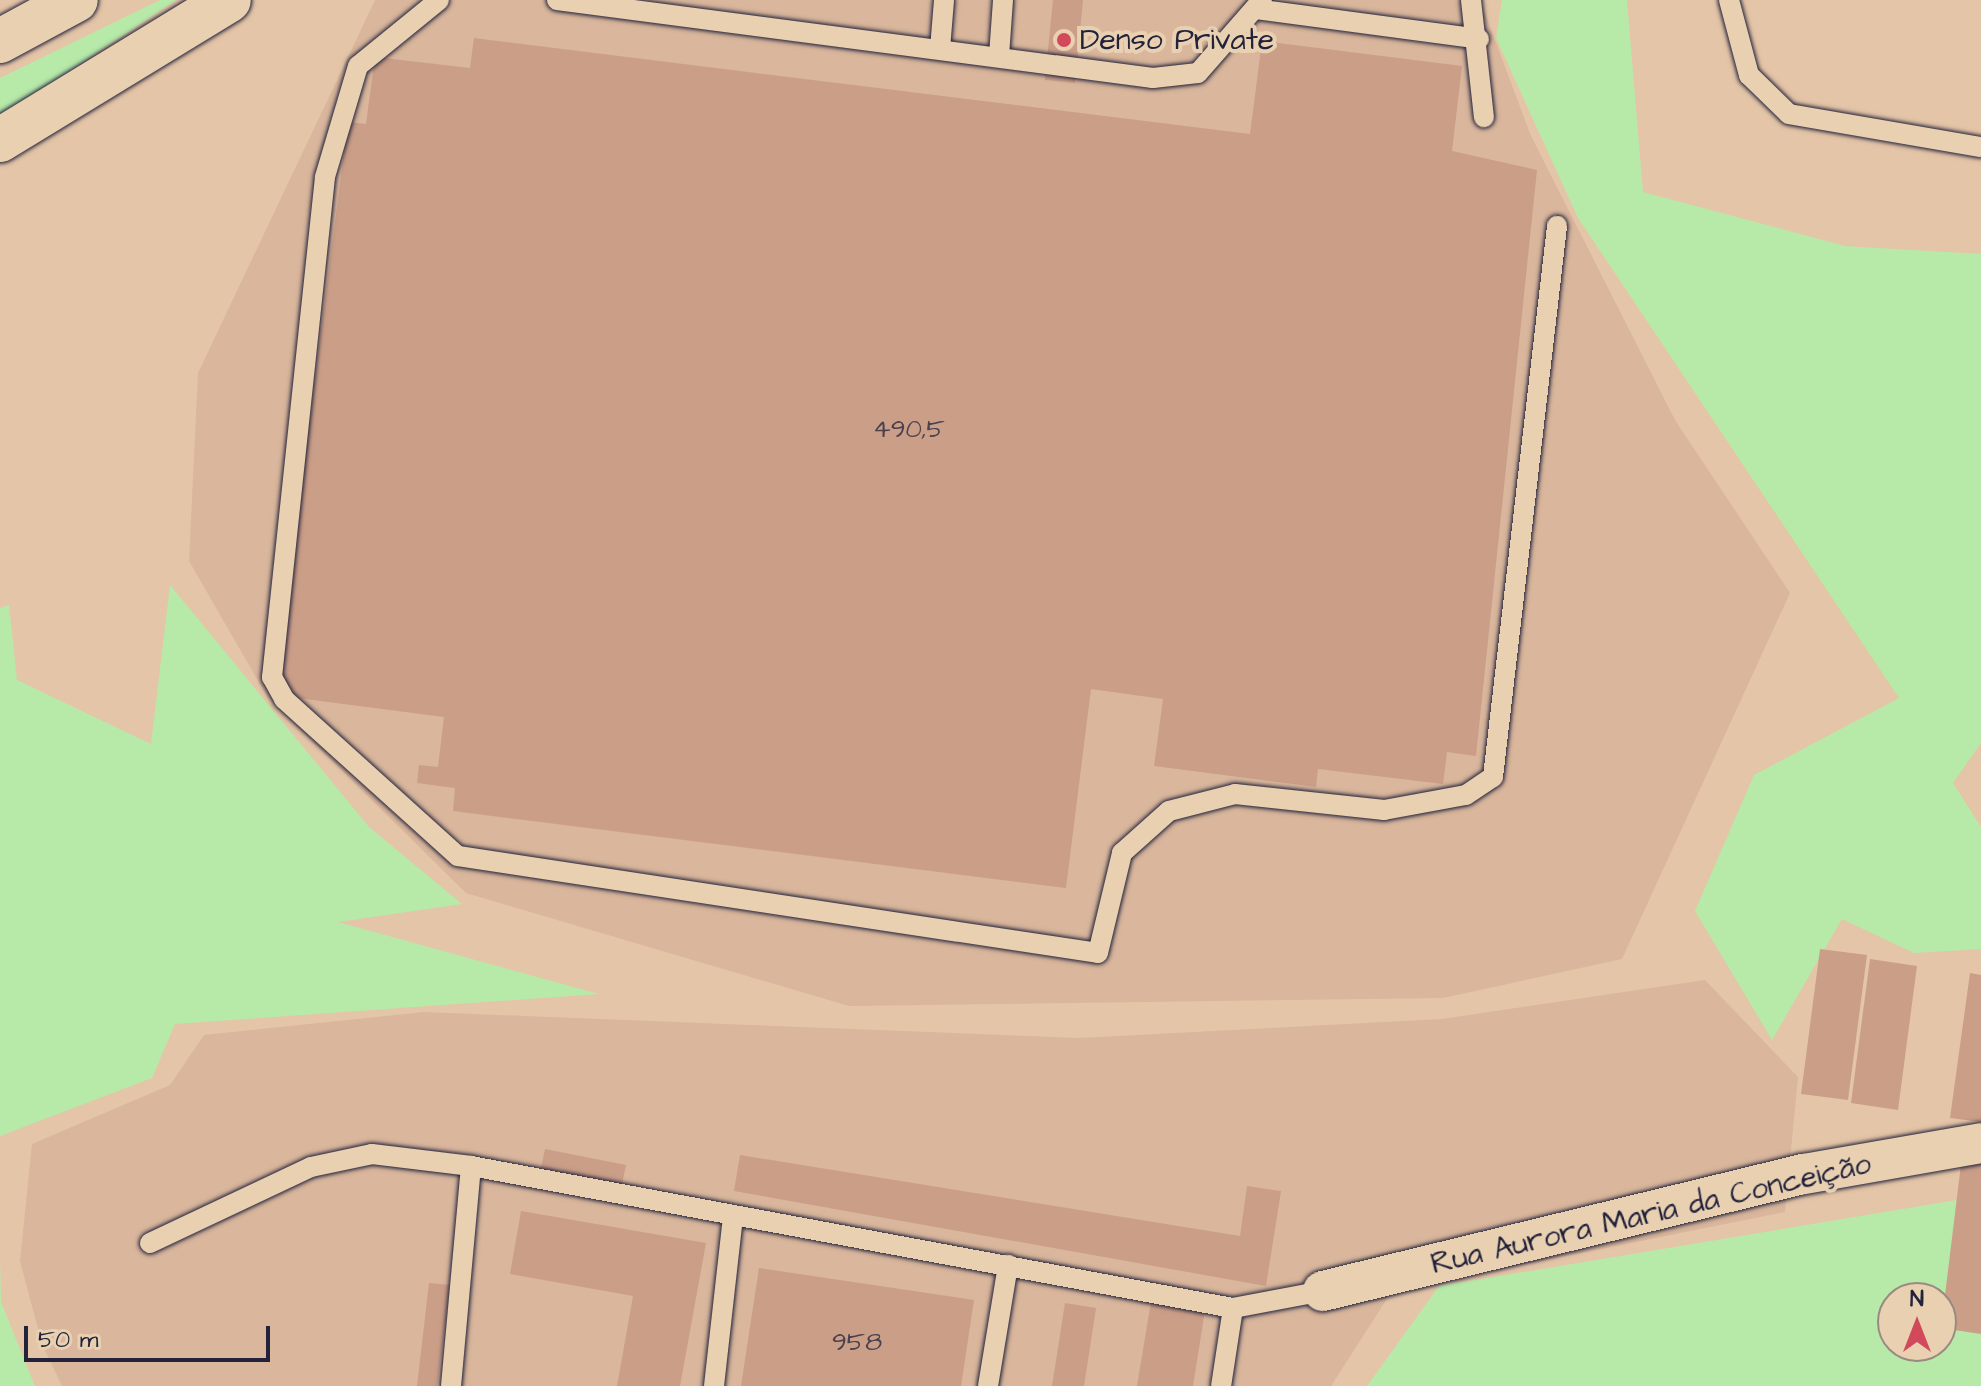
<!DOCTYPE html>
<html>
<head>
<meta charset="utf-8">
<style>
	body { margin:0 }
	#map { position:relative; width:1981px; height:1386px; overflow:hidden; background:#e5c5a7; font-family:"Architects Daughter",sans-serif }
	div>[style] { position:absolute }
	.built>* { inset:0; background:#d9b69c }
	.green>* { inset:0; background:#b7e9a9 }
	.building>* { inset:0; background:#cb9e88 }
	.roads { filter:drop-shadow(0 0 2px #22223b) drop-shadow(0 0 2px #22223b) }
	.service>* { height:20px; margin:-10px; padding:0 10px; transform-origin:10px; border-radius:10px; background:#e8d0b1 }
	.minor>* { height:40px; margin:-20px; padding:0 20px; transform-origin:20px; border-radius:20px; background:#e8d0b1 }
	.secondary>* { height:44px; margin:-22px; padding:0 22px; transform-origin:22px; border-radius:22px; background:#e8d0b1 }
	.motorway>* { height:44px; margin:-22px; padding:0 22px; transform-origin:22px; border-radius:22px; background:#e8d0b1 }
	.dots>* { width:22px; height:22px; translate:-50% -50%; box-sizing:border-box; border:4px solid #e8d0b1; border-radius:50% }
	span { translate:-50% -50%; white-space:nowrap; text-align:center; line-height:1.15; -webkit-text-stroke:8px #e8d0b1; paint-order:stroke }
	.number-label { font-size:26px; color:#4c414e }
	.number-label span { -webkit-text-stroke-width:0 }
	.poi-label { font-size:30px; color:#22223b }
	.left { translate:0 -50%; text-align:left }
	.street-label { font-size:30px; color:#22223b }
	.north { position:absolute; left:1877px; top:1282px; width:80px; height:80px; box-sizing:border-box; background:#e8d0b1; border:2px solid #998a82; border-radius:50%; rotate:0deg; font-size:22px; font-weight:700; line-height:32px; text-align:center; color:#22223b }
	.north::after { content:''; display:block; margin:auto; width:28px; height:36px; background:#d1495b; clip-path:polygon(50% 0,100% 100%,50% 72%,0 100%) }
	.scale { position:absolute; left:24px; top:1326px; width:246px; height:36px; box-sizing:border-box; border:4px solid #22223b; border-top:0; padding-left:10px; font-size:24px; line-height:28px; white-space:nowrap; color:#22223b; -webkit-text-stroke:6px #e8d0b1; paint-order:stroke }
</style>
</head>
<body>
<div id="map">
	<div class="built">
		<div style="clip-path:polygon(375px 0,1480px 0,1531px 136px,1675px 420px,1790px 593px,1622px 959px,1443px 998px,849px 1006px,466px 893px,268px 698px,189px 561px,198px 373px)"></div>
		<div style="clip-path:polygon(1705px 980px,1798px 1077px,1785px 1212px,1392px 1291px,1331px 1386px,62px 1386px,42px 1344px,20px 1261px,32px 1144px,170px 1085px,204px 1035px,424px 1012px,1079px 1038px,1442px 1019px)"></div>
	</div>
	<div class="green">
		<div style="clip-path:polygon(160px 0,176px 0,0 118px,0 78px)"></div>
		<div style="clip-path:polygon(1502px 0,1627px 0,1643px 192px,1845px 246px,1981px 254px,1981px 743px,1953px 783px,1981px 827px,1981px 949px,1914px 953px,1842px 919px,1772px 1040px,1695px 911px,1754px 775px,1899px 698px,1578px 218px,1496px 38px)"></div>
		<div style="clip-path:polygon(170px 585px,369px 827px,462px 904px,338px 922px,599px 994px,175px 1024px,152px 1078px,0 1136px,0 608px,9px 605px,17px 680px,151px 744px)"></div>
		<div style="clip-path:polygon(evenodd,1981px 1196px,1981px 1386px,1367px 1386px,1439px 1286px,1981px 1196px,1893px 1298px,1941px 1298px,1941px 1346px,1893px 1346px,1893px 1298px)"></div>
		<div style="clip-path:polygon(0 1259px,1px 1302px,35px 1386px,0 1386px)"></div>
	</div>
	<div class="building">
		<div style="clip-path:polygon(1053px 0,1083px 0,1075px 83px,1045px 80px)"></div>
		<div style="clip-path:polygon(474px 38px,1250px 134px,1262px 41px,1462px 66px,1452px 151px,1537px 170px,1476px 756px,1447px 752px,1443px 784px,1318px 769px,1316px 787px,1154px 766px,1163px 699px,1091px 689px,1066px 888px,453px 811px,455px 788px,417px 783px,419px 765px,438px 767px,444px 717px,274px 695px,348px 122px,366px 124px,375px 57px,470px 68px)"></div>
		<div style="clip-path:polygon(1820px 949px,1867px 955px,1848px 1100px,1801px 1094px)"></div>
		<div style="clip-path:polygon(1870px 959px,1917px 966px,1898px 1110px,1851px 1103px)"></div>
		<div style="clip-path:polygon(1970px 973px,1981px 975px,1981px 1122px,1950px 1118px)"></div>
		<div style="clip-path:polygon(545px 1149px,626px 1165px,622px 1184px,541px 1168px)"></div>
		<div style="clip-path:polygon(740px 1155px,1240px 1236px,1247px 1186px,1281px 1191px,1266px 1286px,734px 1191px)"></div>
		<div style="clip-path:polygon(1962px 1156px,1981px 1159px,1981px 1334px,1941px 1328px)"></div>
		<div style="clip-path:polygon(521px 1211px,706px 1243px,680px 1386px,617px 1386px,633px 1296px,510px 1274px)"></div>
		<div style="clip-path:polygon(759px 1268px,974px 1300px,961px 1386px,741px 1386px)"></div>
		<div style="clip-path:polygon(429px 1283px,450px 1285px,437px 1386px,417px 1386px)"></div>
		<div style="clip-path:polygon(1151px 1302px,1205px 1310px,1193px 1386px,1137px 1386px)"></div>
		<div style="clip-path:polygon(1065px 1303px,1096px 1308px,1084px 1386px,1052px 1386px)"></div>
	</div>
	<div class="roads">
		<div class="service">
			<div style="left:439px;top:0;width:104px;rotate:140.8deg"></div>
			<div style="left:358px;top:66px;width:116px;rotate:106.6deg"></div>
			<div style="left:325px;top:177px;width:503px;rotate:96.05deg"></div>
			<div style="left:272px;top:677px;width:25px;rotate:61deg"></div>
			<div style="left:284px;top:699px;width:234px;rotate:42.1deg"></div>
			<div style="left:458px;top:856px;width:647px;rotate:8.62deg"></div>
			<div style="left:1098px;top:953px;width:103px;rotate:-76.5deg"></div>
			<div style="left:1122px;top:853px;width:63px;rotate:-41.8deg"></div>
			<div style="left:1169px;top:811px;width:68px;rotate:-14.4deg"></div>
			<div style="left:1235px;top:794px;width:150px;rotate:6.1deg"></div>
			<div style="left:1384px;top:810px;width:83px;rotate:-10.4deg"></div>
			<div style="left:1466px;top:795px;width:32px;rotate:-34deg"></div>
			<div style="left:1493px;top:777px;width:555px;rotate:-83.37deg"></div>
			<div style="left:557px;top:0;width:601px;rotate:7.46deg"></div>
			<div style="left:1153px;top:78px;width:45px;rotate:-6.3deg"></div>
			<div style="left:1198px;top:73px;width:97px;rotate:-48.8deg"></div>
			<div style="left:1471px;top:0;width:118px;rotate:83.7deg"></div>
			<div style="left:1729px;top:0;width:78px;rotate:75.1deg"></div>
			<div style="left:1749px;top:75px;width:56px;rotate:44.3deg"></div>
			<div style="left:1789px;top:114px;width:195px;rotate:9.8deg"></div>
			<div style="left:1255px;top:9px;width:226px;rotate:7.6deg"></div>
			<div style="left:940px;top:49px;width:49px;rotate:-85.3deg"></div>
			<div style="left:999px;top:56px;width:56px;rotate:-85.9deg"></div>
			<div style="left:150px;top:1243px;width:178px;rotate:-25.3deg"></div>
			<div style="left:311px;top:1167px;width:62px;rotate:-12deg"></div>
			<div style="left:372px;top:1154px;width:100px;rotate:6.9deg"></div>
			<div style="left:1233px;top:1308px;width:92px;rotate:-10.7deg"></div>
			<div style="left:451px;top:1386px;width:221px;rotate:-84.8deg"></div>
			<div style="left:471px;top:1166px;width:775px;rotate:10.56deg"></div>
			<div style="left:1233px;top:1308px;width:79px;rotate:98.7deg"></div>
			<div style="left:714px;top:1386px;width:170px;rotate:-83.6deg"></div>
			<div style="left:988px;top:1386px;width:123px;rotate:-80.6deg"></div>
		</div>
		<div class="minor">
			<div style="left:1323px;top:1291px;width:495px;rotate:-13.7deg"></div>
			<div style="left:1804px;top:1174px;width:180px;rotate:-9.9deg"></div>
		</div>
		<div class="secondary">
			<div style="left:0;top:140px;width:268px;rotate:-31.4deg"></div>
		</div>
		<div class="motorway">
			<div style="left:0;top:41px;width:86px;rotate:-28.3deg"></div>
		</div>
	</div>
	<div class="dots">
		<div style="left:1064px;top:40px;background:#d1495b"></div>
	</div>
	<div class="number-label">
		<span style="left:909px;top:430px">490,5</span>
		<span style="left:857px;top:1343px">958</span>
	</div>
	<div class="poi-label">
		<span class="left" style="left:1080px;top:40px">Denso Private</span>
	</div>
	<div class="street-label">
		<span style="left:1651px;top:1214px;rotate:-13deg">Rua Aurora Maria da Conceição</span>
	</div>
	<div class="north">N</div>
	<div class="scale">50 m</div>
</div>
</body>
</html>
